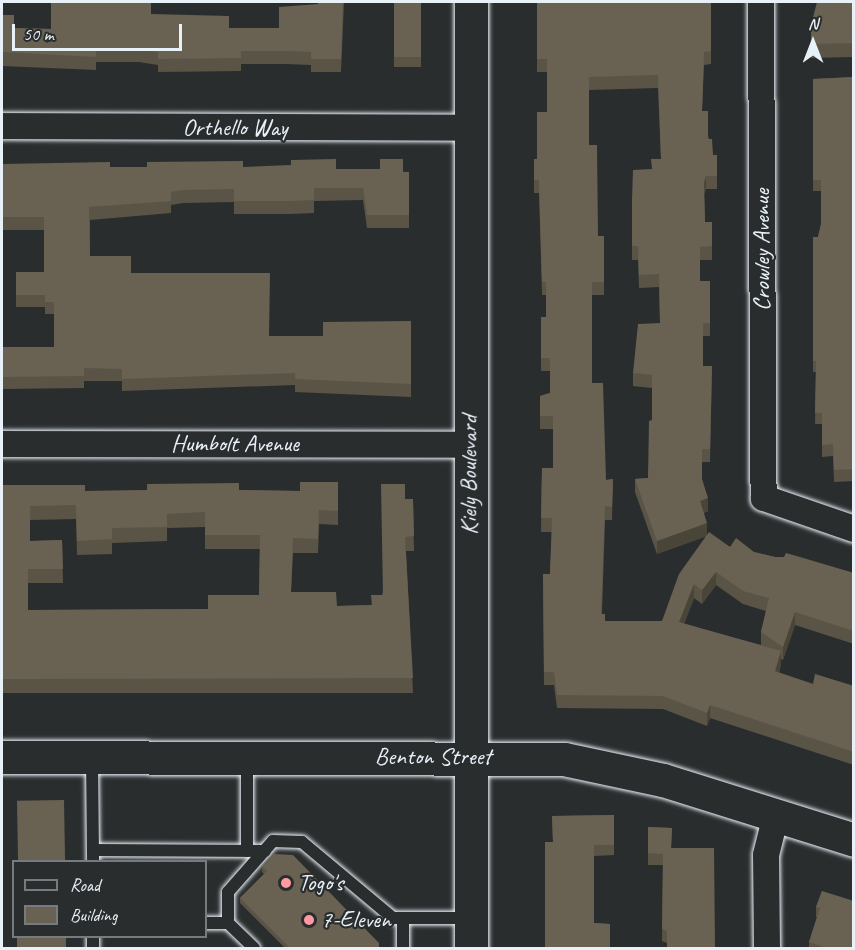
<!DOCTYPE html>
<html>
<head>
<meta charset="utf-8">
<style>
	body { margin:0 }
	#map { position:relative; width:855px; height:950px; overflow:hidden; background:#2a2d2e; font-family:Caveat,sans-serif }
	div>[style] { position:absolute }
	.roads { filter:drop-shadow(0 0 2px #e8f1f8) drop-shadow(0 0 2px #e8f1f8) }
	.service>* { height:12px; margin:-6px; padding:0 6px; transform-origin:6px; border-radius:6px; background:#2a2d2e }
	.minor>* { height:26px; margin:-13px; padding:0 13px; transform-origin:13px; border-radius:13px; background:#2a2d2e }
	.secondary>* { height:33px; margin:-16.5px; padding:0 16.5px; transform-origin:16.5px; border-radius:16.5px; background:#2a2d2e }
	.wall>* { inset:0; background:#5a5447; transform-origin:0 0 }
	.shaded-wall>* { inset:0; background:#4a4539 }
	.building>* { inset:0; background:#696252; transform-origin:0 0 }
	.dots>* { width:16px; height:16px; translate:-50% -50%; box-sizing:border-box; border:3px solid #2a2d2e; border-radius:50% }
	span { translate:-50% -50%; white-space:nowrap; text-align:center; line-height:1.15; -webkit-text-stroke:4.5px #2a2d2e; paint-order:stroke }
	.street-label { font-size:24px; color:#e8f1f8 }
	.poi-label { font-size:24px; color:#e8f1f8 }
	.left { translate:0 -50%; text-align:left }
	.frame { position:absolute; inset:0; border:3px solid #e8f1f8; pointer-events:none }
	.legend { position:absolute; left:12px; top:860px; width:195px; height:78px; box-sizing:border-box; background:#2a2d2e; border:2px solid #767b7f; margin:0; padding:8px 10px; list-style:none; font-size:18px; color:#e8f1f8 }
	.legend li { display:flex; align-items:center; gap:12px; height:30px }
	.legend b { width:30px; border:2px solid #767b7f }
	.north { position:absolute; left:783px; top:12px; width:60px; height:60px; -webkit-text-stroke:4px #2a2d2e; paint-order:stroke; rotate:0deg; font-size:16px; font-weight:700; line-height:24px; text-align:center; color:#e8f1f8 }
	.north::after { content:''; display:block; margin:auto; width:21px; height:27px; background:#e8f1f8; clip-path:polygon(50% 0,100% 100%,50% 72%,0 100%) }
	.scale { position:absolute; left:12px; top:24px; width:170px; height:27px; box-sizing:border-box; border:3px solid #e8f1f8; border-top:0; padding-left:8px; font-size:18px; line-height:21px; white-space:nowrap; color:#e8f1f8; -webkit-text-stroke:4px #2a2d2e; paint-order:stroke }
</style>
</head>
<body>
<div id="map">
	<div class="roads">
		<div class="service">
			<i style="left:92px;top:758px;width:104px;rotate:89.4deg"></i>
			<i style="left:247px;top:759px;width:92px;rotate:90deg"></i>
			<i style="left:93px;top:850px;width:172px;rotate:0.3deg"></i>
			<i style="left:206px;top:923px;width:22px"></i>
			<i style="left:93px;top:936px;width:12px;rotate:90deg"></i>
			<i style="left:254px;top:948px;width:36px;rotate:-136deg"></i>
			<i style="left:228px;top:923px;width:31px;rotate:-90deg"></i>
			<i style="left:228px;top:892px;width:68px;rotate:-48.6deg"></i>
			<i style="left:273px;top:841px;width:29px;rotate:2deg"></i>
			<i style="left:302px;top:842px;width:119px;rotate:39.9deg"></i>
			<i style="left:393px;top:918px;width:76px"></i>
			<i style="left:403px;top:948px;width:30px;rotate:-90deg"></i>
		</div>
		<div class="minor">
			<i style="left:761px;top:2px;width:496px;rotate:89.7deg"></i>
			<i style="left:764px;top:498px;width:95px;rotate:19deg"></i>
			<i style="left:2px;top:126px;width:467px;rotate:0.2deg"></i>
			<i style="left:2px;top:444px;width:467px;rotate:0.1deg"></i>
			<i style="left:767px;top:948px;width:93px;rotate:-90.6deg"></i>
			<i style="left:766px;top:855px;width:41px;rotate:-76deg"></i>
		</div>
		<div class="secondary">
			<i style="left:2px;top:757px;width:562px;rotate:0.2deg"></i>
			<i style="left:564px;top:759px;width:101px;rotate:12deg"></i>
			<i style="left:663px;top:780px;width:200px;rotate:17.4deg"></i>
			<i style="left:471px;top:948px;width:946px;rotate:-90deg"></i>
		</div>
	</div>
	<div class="wall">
		<i style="clip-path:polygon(344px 2px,341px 72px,311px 72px,311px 65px,287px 64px,241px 64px,241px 71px,158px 72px,158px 65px,139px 62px,96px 62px,96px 70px,2px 66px,2px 15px,14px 28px,51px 29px,151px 14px,229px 28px,279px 28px)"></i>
		<i style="left:394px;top:2px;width:27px;height:65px"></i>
		<i style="clip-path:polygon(evenodd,537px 2px,711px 2px,711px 64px,704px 65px,702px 111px,713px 155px,717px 155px,717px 189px,706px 189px,704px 195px,705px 222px,712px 222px,712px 260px,700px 260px,700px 281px,710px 281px,710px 336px,703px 336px,703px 366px,712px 366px,710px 462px,702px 462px,702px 479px,708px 511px,704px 513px,707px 535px,730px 547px,754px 552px,775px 557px,854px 573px,854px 644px,795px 625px,783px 660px,781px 659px,781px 664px,779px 673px,813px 684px,854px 686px,854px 765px,710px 718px,707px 726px,663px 709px,557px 708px,554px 685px,544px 685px,543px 574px,550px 574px,552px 532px,541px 532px,542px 468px,553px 468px,553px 429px,540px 429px,540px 396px,550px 393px,550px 371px,541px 371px,541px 317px,546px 317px,546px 295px,542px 295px,539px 193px,534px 193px,534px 159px,537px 159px,547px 112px,547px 72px,537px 72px,537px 2px,658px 88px,661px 159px,652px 169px,632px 199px,632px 260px,638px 260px,639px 288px,659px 287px,660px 323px,633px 373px,633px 386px,652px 388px,652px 420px,648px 478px,635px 479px,635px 492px,657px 554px,707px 536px,662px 621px,605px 621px,602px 614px,605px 520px,612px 520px,613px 479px,606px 480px,592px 383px,592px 295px,604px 295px,604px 236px,598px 236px,589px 145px,589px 90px,658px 88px,537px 2px,716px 585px,743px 604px,766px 611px,761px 632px,761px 645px,684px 624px,694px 598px,702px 604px,716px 585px)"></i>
		<i style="clip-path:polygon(854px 2px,854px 57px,811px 58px,811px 25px)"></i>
		<i style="clip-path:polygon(854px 77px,854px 481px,834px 482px,833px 456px,822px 457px,822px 424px,815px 424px,816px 372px,813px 372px,813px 237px,818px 237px,821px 224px,821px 191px,813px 191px,813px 79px)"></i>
		<i style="clip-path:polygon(2px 164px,110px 167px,243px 167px,409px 172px,409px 228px,367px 228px,363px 200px,314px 201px,314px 213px,290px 214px,234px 214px,234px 202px,183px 203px,171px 205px,171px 213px,90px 220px,90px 256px,131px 273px,269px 336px,323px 336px,411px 321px,411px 397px,295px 392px,295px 385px,122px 391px,122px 381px,84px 381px,84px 388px,2px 389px,2px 347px,54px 347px,54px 314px,45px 314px,45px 307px,16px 307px,16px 272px,44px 272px,44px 230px,2px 230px)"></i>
		<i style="clip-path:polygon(evenodd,338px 482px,338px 525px,319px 524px,318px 553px,293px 553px,291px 592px,337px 606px,371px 605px,382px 595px,405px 499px,413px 499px,414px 551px,406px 551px,413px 693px,2px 693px,2px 485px,85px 491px,239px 490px,300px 491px,338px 482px,76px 519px,77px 555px,112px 554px,112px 543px,167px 541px,167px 528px,205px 527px,205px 549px,260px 549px,259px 595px,208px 609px,28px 610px,28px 583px,63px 583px,62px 540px,30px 541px,30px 520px,76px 519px)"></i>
		<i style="clip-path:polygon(614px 815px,614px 855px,594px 856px,594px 923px,610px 924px,610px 948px,545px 948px,545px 842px,553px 842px,552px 816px)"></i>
		<i style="clip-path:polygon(648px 827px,672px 828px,667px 943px,662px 941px,663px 865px,648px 865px)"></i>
		<i style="clip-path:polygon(262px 867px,379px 948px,285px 948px,240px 903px,240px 898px,264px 874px,262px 872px)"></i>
		<i style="clip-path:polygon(822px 891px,854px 948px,809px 948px,809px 942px,817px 917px,816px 917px,816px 907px)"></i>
	</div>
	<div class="shaded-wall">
		<i style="clip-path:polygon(706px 176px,706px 189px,704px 195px,704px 182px)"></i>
		<i style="clip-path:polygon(708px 498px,708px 511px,700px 514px,700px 501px)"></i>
		<i style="clip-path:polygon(707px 523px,707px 536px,657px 554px,657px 541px)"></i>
		<i style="clip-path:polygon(716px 572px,716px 585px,702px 604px,702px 590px)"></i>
		<i style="clip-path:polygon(694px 584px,694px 598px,679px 635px,679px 622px)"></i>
		<i style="clip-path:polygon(795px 612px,795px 625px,783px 660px,783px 647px)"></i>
		<i style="clip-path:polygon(781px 651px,781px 664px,775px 685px,775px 671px)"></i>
		<i style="clip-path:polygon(710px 705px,710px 718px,707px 726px,707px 713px)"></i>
	</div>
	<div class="building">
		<i style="clip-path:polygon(125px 2px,151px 2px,151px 14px,229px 16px,229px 28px,279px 28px,279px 7px,318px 4px,318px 2px,343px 2px,341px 59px,311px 59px,311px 52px,287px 51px,241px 51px,241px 58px,158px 59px,158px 52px,139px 49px,96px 49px,96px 57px,2px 52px,2px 15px,14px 15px,14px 28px,51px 29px,51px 3px,125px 3px)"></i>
		<i style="left:394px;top:2px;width:27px;height:55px"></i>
		<i style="clip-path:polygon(537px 2px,711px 2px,711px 51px,704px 52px,702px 111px,708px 111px,708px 139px,712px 139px,713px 155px,717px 155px,717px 176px,706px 176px,704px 182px,705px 222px,712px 222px,712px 246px,700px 247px,700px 281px,710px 281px,710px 323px,703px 323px,703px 366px,712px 366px,710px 449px,702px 449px,702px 479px,708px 498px,700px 501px,707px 523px,657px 541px,635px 479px,648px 478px,649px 421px,652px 420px,652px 375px,633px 373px,638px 324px,660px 323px,659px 274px,639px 275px,638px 246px,632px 246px,632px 199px,633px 170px,652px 169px,651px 159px,661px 159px,658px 75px,589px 77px,589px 145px,597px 145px,598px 236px,604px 236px,604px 282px,592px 282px,592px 383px,603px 383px,606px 480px,613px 479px,612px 507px,605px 506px,601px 614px,605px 614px,605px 621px,662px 621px,679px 574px,709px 532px,730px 547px,736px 538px,754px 552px,775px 557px,784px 557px,786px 553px,854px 573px,854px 631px,795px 612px,783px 647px,761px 632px,769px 598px,743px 591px,716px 572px,702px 590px,694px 584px,679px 622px,781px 651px,775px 671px,813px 684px,815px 674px,854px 686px,854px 752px,710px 705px,707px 713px,663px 696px,557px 695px,554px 672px,544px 672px,543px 574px,550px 574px,552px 518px,541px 518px,542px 468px,553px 468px,553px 416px,540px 416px,540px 396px,550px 393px,550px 358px,541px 358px,541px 317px,546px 317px,546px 282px,542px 282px,539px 180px,534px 180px,534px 159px,537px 159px,537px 112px,547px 112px,547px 59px,537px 59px)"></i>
		<i style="clip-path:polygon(817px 2px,854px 2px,854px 43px,811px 44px,811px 25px)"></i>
		<i style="clip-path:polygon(854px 77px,854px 469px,834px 470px,833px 444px,822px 445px,822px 413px,815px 413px,816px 361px,813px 361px,813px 237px,818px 237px,821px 224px,821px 180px,813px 180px,813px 79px)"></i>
		<i style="clip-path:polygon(336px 159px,336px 169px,380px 169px,380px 159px,403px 159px,403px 172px,409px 172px,409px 215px,367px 215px,363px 188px,314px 188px,314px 200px,290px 201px,234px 201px,234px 189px,183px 190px,171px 192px,171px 201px,89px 207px,90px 256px,131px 256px,131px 273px,270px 273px,269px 336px,323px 336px,323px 322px,411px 321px,411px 384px,295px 379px,295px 373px,122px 379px,122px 369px,84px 368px,84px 376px,2px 377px,2px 347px,54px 347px,54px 302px,45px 302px,45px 295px,16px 295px,16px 272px,44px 272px,44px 217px,2px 217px,2px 164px,110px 162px,110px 167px,147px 167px,147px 162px,243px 161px,243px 167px,291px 165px,291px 160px)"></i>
		<i style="clip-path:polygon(evenodd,300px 482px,338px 482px,338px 511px,319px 510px,318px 539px,293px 538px,291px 592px,336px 592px,337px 606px,372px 605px,371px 595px,383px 595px,381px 484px,405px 484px,405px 499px,413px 499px,414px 536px,405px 537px,413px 678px,2px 679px,2px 485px,85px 485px,85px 491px,147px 490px,147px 484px,239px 483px,239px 490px,300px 491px,300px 482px,76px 505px,77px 541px,112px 539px,112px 528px,167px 527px,167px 514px,205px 512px,205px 535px,260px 535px,259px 595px,208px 595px,208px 609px,28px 610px,28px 569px,63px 569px,62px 540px,30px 541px,30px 506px,76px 505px)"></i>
		<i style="left:64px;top:800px;width:61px;height:47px;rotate:89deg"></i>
		<i style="clip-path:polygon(614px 815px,614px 845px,594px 845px,594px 923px,610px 924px,610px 948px,545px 948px,545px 842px,553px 842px,552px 816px)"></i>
		<i style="clip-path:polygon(648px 827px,672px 828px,671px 848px,714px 848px,715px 948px,667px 948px,667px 931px,662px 929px,663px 854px,648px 853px)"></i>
		<i style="clip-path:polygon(274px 854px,293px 855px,379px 943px,379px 948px,290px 948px,240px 898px,267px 871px,262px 867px)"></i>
		<i style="clip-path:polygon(822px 891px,854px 901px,852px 905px,854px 905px,854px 948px,827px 948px,809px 942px,820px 908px,816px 907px)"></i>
		<i style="left:17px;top:936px;width:49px;height:12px"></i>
	</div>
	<div class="dots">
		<i style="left:286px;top:883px;background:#ff9aa2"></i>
		<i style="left:309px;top:920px;background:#ff9aa2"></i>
	</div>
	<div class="street-label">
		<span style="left:235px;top:128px">Orthello Way</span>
		<span style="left:762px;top:250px;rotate:-90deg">Crowley Avenue</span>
		<span style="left:235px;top:444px">Humbolt Avenue</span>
		<span style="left:469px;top:475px;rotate:-90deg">Kiely Boulevard</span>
		<span style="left:433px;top:757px">Benton Street</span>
	</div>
	<div class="poi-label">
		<span class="left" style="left:298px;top:883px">Togo's</span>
		<span class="left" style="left:321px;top:920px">7-Eleven</span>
	</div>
	<div class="frame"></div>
	<ul class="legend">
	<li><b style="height:8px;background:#2a2d2e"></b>Road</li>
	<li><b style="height:16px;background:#696252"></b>Building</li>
	</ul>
	<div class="north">N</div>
	<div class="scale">50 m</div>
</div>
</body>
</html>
